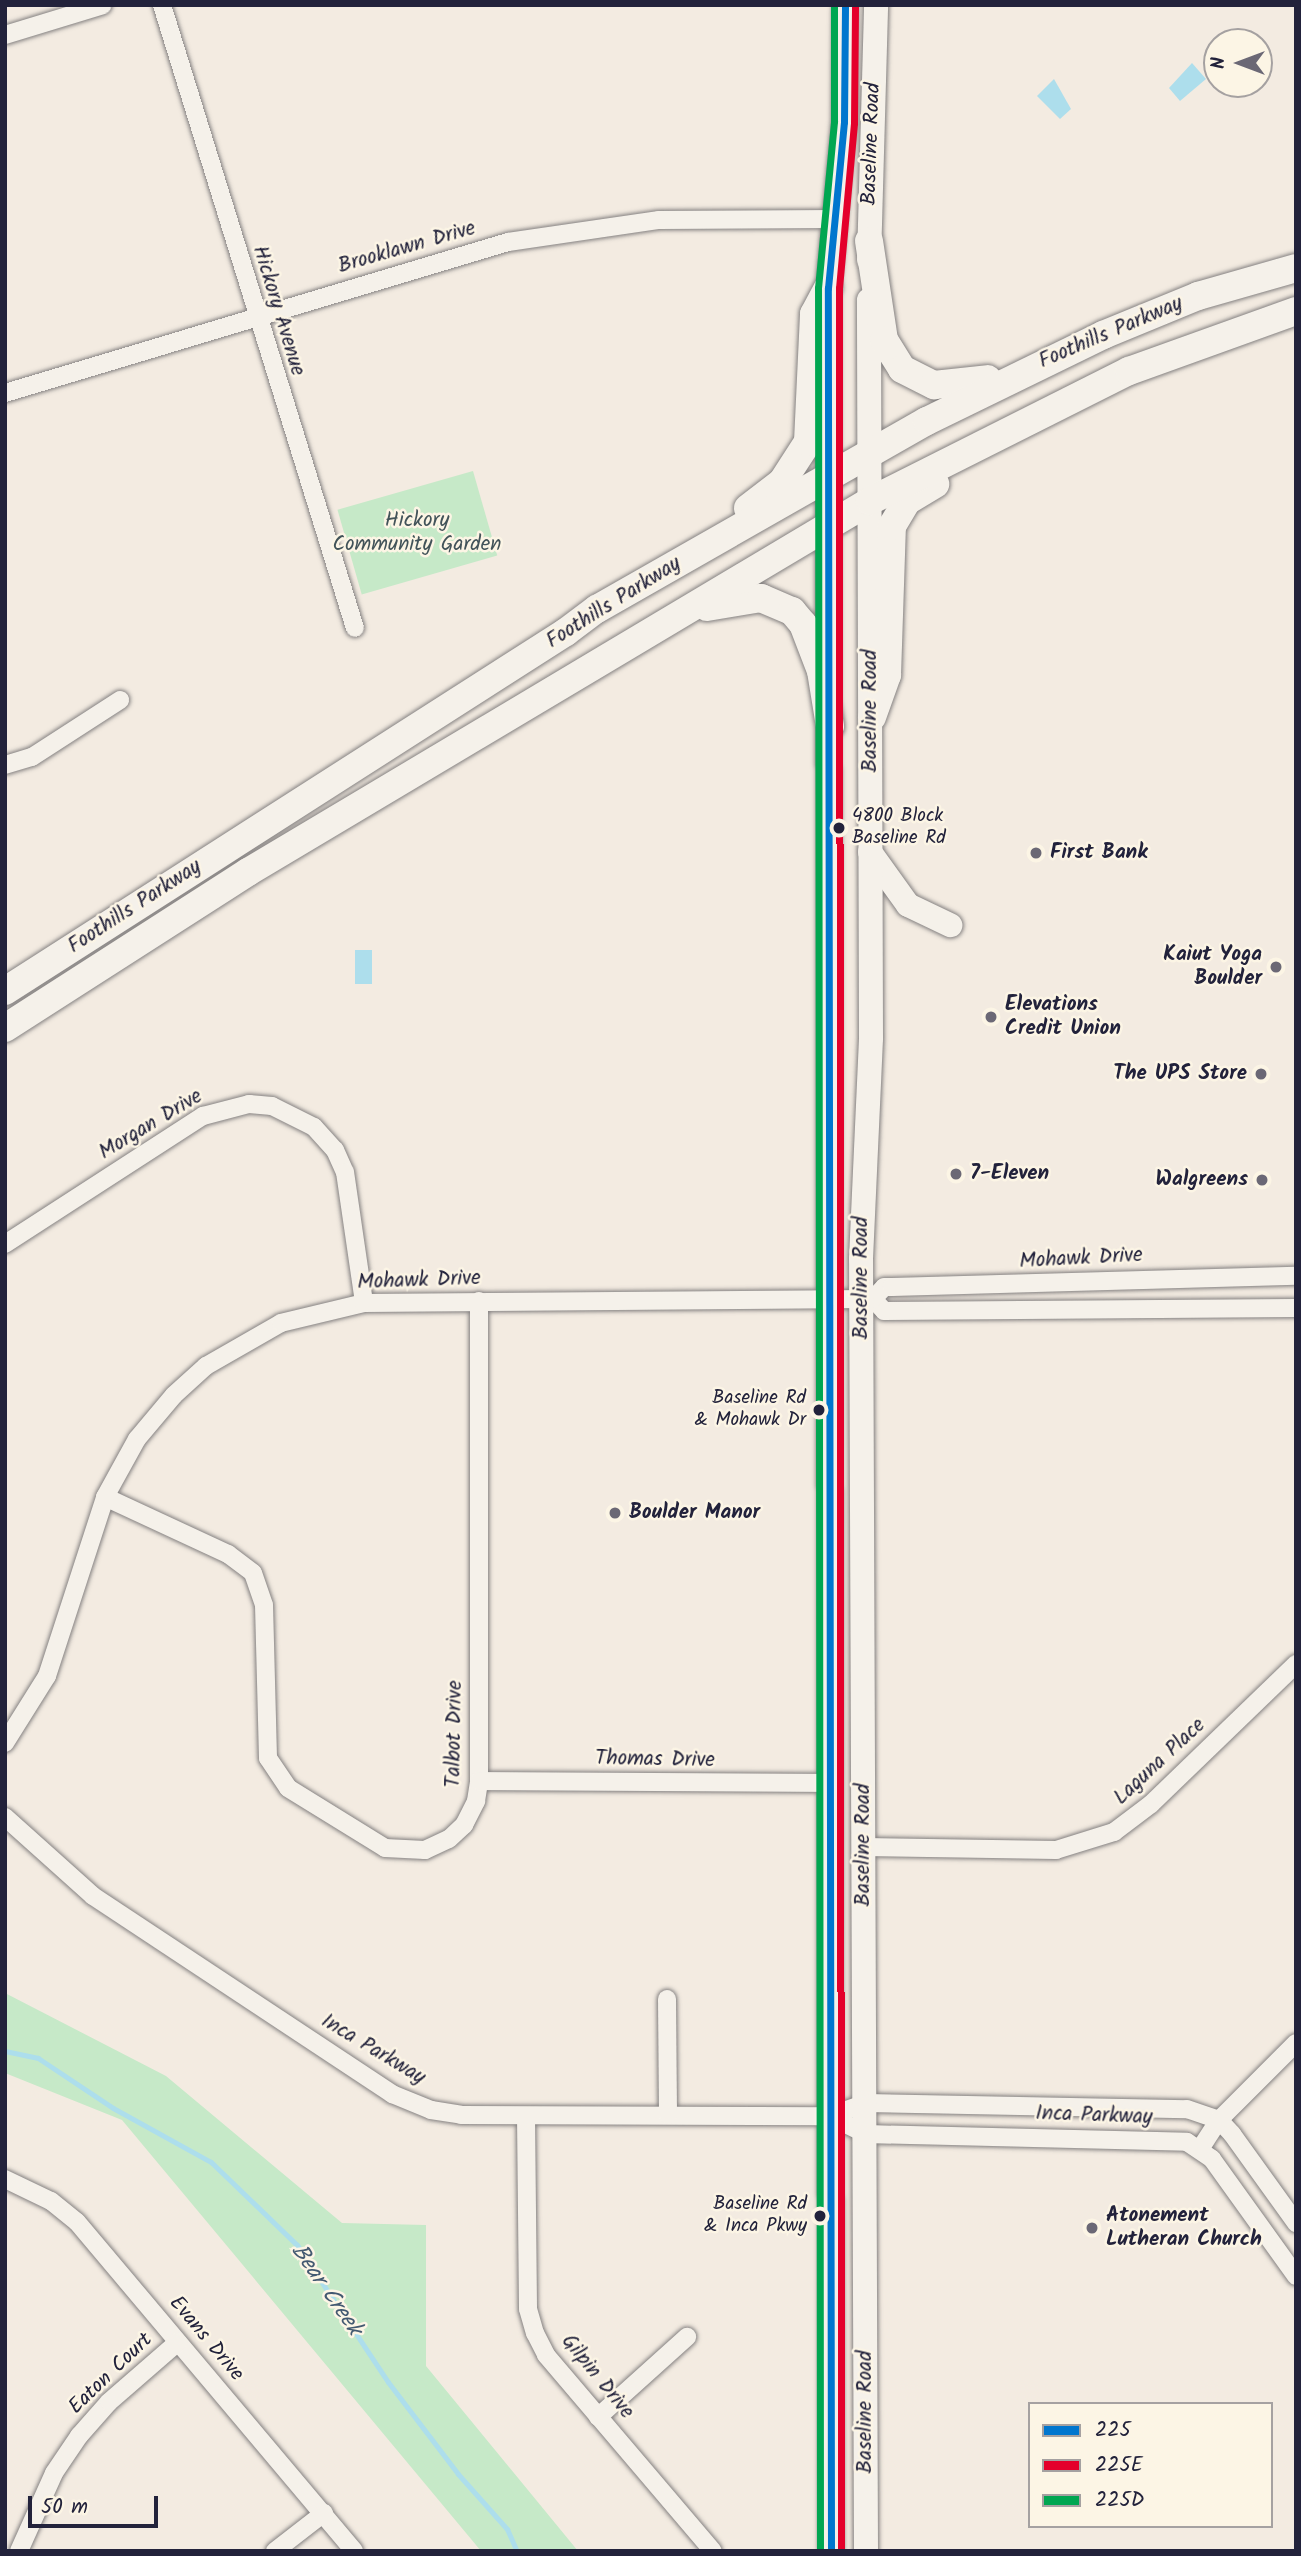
<!DOCTYPE html>
<html>
<head>
<meta charset="utf-8">
<style>
	body { margin:0 }
	#map { position:relative; width:1301px; height:2556px; overflow:hidden; background:#f3ebe1; font-family:Kalam,sans-serif }
	div>[style] { position:absolute }
	.green>* { inset:0; background:#c6e9c8; transform-origin:0 0 }
	.water>* { inset:0; background:#addeec; transform-origin:0 0 }
	.stream>* { height:5px; margin:-2.5px; padding:0 2.5px; transform-origin:2.5px; border-radius:2.5px; background:#addeec }
	.roads { filter:drop-shadow(0 0 2px #848181) drop-shadow(0 0 2px #848181) }
	.minor>* { height:18px; margin:-9px; padding:0 9px; transform-origin:9px; border-radius:9px; background:#f5f1ea }
	.secondary>* { height:24px; margin:-12px; padding:0 12px; transform-origin:12px; border-radius:12px; background:#f5f1ea }
	.trunk>* { height:28px; margin:-14px; padding:0 14px; transform-origin:14px; border-radius:14px; background:#f5f1ea }
	.bus-1>* { height:7px; margin:-3.5px; padding:0 3.5px; transform-origin:3.5px; border-radius:3.5px; background:#0076ce }
	.bus-2>* { height:7px; margin:-3.5px; padding:0 3.5px; transform-origin:3.5px; border-radius:3.5px; background:#e4002b }
	.bus-3>* { height:7px; margin:-3.5px; padding:0 3.5px; transform-origin:3.5px; border-radius:3.5px; background:#00a651 }
	.dots>* { width:19px; height:19px; translate:-50% -50%; box-sizing:border-box; border:4px solid #fcf5e5; border-radius:50% }
	span { translate:-50% -50%; white-space:nowrap; text-align:center; line-height:1.15; -webkit-text-stroke:5px #fcf5e5; paint-order:stroke }
	.bus-label { font-size:19px; color:#22223b }
	.left { translate:0 -50%; text-align:left }
	.right { translate:-100% -50%; text-align:right }
	.street-label { font-size:21px; color:#22223b }
	.park-label { font-size:21px; color:#425359 }
	.poi-label { font-size:21px; color:#22223b; font-weight:700 }
	.water-label { font-size:23px; color:#435971; font-style:italic }
	.frame { position:absolute; inset:0; border:7px solid #22223b; pointer-events:none }
	.legend { position:absolute; left:1028px; top:2402px; width:245px; height:126px; box-sizing:border-box; background:#fcf5e5; border:2px solid #a5a1a1; margin:0; padding:9px 12px; list-style:none; font-size:21px; color:#22223b }
	.legend li { display:flex; align-items:center; gap:14px; height:35px }
	.legend b { width:35px; border:2px solid #a5a1a1 }
	.north { position:absolute; left:1203px; top:28px; width:70px; height:70px; box-sizing:border-box; background:#fcf5e5; border:2px solid #a5a1a1; border-radius:50%; rotate:270deg; font-size:19px; font-weight:700; line-height:28px; text-align:center; color:#22223b }
	.north::after { content:''; display:block; margin:auto; width:24px; height:32px; background:#6b6875; clip-path:polygon(50% 0,100% 100%,50% 72%,0 100%) }
	.scale { position:absolute; left:28px; top:2496px; width:130px; height:32px; box-sizing:border-box; border:4px solid #22223b; border-top:0; padding-left:9px; font-size:21px; line-height:24px; white-space:nowrap; color:#22223b; -webkit-text-stroke:5px #fcf5e5; paint-order:stroke }
</style>
</head>
<body>
<div id="map">
	<div class="green">
		<i style="left:473px;top:471px;width:88px;height:141px;rotate:74deg"></i>
		<i style="clip-path:polygon(5px 1993px,166px 2076px,342px 2223px,426px 2225px,426px 2366px,578px 2551px,481px 2551px,122px 2120px,5px 2073px)"></i>
	</div>
	<div class="water">
		<i style="clip-path:polygon(1192px 63px,1206px 79px,1180px 101px,1169px 88px)"></i>
		<i style="clip-path:polygon(1054px 79px,1071px 109px,1060px 119px,1037px 96px)"></i>
		<i style="left:355px;top:950px;width:17px;height:34px"></i>
	</div>
	<div class="stream">
		<i style="left:5px;top:2051px;width:34px;rotate:12deg"></i>
		<i style="left:38px;top:2058px;width:90px;rotate:33.7deg"></i>
		<i style="left:113px;top:2108px;width:112px;rotate:28.9deg"></i>
		<i style="left:211px;top:2162px;width:120px;rotate:44deg"></i>
		<i style="left:297px;top:2245px;width:164px;rotate:56.4deg"></i>
		<i style="left:388px;top:2382px;width:116px;rotate:52.7deg"></i>
		<i style="left:458px;top:2474px;width:74px;rotate:48.3deg"></i>
		<i style="left:507px;top:2529px;width:24px;rotate:66deg"></i>
	</div>
	<div class="roads">
		<div class="minor">
			<i style="left:162px;top:5px;width:652px;rotate:72.79deg"></i>
			<i style="left:5px;top:35px;width:102px;rotate:-17deg"></i>
			<i style="left:5px;top:393px;width:525px;rotate:-16.71deg"></i>
			<i style="left:508px;top:242px;width:153px;rotate:-8.3deg"></i>
			<i style="left:659px;top:220px;width:176px;rotate:-0.3deg"></i>
			<i style="left:5px;top:765px;width:28px;rotate:-17deg"></i>
			<i style="left:32px;top:757px;width:105px;rotate:-32.9deg"></i>
			<i style="left:5px;top:1244px;width:236px;rotate:-32.9deg"></i>
			<i style="left:203px;top:1116px;width:48px;rotate:-14.6deg"></i>
			<i style="left:249px;top:1104px;width:23px;rotate:5deg"></i>
			<i style="left:272px;top:1106px;width:47px;rotate:26.6deg"></i>
			<i style="left:314px;top:1127px;width:31px;rotate:48deg"></i>
			<i style="left:335px;top:1150px;width:24px;rotate:66deg"></i>
			<i style="left:345px;top:1172px;width:132px;rotate:81.7deg"></i>
			<i style="left:873px;top:1299px;width:16px;rotate:47deg"></i>
			<i style="left:884px;top:1311px;width:412px;rotate:-0.4deg"></i>
			<i style="left:105px;top:1497px;width:136px;rotate:24.9deg"></i>
			<i style="left:228px;top:1554px;width:31px;rotate:37deg"></i>
			<i style="left:253px;top:1573px;width:34px;rotate:71deg"></i>
			<i style="left:264px;top:1605px;width:153px;rotate:88.5deg"></i>
			<i style="left:268px;top:1758px;width:36px;rotate:56deg"></i>
			<i style="left:288px;top:1788px;width:114px;rotate:31.7deg"></i>
			<i style="left:385px;top:1848px;width:40px;rotate:2.9deg"></i>
			<i style="left:425px;top:1850px;width:26px;rotate:-25deg"></i>
			<i style="left:449px;top:1839px;width:21px;rotate:-43deg"></i>
			<i style="left:464px;top:1825px;width:27px;rotate:-63deg"></i>
			<i style="left:476px;top:1801px;width:20px;rotate:-81deg"></i>
			<i style="left:479px;top:1781px;width:480px;rotate:-90deg"></i>
			<i style="left:5px;top:1743px;width:79px;rotate:-57.9deg"></i>
			<i style="left:47px;top:1676px;width:188px;rotate:-72deg"></i>
			<i style="left:105px;top:1497px;width:66px;rotate:-61.1deg"></i>
			<i style="left:137px;top:1439px;width:57px;rotate:-49.9deg"></i>
			<i style="left:174px;top:1395px;width:43px;rotate:-42.2deg"></i>
			<i style="left:206px;top:1366px;width:86px;rotate:-29.8deg"></i>
			<i style="left:281px;top:1323px;width:85px;rotate:-13.5deg"></i>
			<i style="left:364px;top:1303px;width:509px;rotate:-0.45deg"></i>
			<i style="left:873px;top:1299px;width:16px;rotate:-47deg"></i>
			<i style="left:884px;top:1287px;width:8px"></i>
			<i style="left:892px;top:1287px;width:404px;rotate:-1.6deg"></i>
			<i style="left:479px;top:1781px;width:351px;rotate:0.3deg"></i>
			<i style="left:5px;top:1817px;width:118px;rotate:41.9deg"></i>
			<i style="left:93px;top:1896px;width:359px;rotate:33.5deg"></i>
			<i style="left:392px;top:2094px;width:42px;rotate:22.3deg"></i>
			<i style="left:431px;top:2110px;width:30px;rotate:9deg"></i>
			<i style="left:461px;top:2115px;width:368px;rotate:0.2deg"></i>
			<i style="left:829px;top:2116px;width:39px;rotate:-19deg"></i>
			<i style="left:866px;top:2103px;width:321px;rotate:1.1deg"></i>
			<i style="left:1187px;top:2109px;width:34px;rotate:19deg"></i>
			<i style="left:1219px;top:2120px;width:19px;rotate:47deg"></i>
			<i style="left:1232px;top:2134px;width:110px;rotate:54.3deg"></i>
			<i style="left:864px;top:1847px;width:192px;rotate:0.9deg"></i>
			<i style="left:1056px;top:1850px;width:61px;rotate:-17.2deg"></i>
			<i style="left:1114px;top:1832px;width:46px;rotate:-37.1deg"></i>
			<i style="left:1151px;top:1804px;width:202px;rotate:-44deg"></i>
			<i style="left:667px;top:1999px;width:116px;rotate:89.5deg"></i>
			<i style="left:526px;top:2116px;width:193px;rotate:89.4deg"></i>
			<i style="left:528px;top:2309px;width:25px;rotate:74deg"></i>
			<i style="left:535px;top:2333px;width:25px;rotate:63deg"></i>
			<i style="left:546px;top:2355px;width:257px;rotate:49.6deg"></i>
			<i style="left:829px;top:2116px;width:41px;rotate:25.9deg"></i>
			<i style="left:866px;top:2134px;width:321px;rotate:1.4deg"></i>
			<i style="left:1187px;top:2142px;width:30px;rotate:34deg"></i>
			<i style="left:1212px;top:2159px;width:144px;rotate:54.3deg"></i>
			<i style="left:1200px;top:2149px;width:35px;rotate:-57deg"></i>
			<i style="left:1219px;top:2120px;width:109px;rotate:-45deg"></i>
			<i style="left:5px;top:2179px;width:51px;rotate:25.6deg"></i>
			<i style="left:51px;top:2201px;width:33px;rotate:39deg"></i>
			<i style="left:77px;top:2222px;width:430px;rotate:49.9deg"></i>
			<i style="left:598px;top:2417px;width:120px;rotate:-42deg"></i>
			<i style="left:19px;top:2551px;width:85px;rotate:-65.8deg"></i>
			<i style="left:54px;top:2473px;width:45px;rotate:-56deg"></i>
			<i style="left:79px;top:2436px;width:45px;rotate:-48.6deg"></i>
			<i style="left:109px;top:2402px;width:91px;rotate:-41deg"></i>
			<i style="left:275px;top:2551px;width:62px;rotate:-37.8deg"></i>
		</div>
		<div class="secondary">
			<i style="left:869px;top:260px;width:255px;rotate:-88.4deg"></i>
			<i style="left:870px;top:852px;width:65px;rotate:54.4deg"></i>
			<i style="left:908px;top:905px;width:47px;rotate:25.5deg"></i>
			<i style="left:831px;top:2551px;width:2263px;rotate:-90.08deg"></i>
			<i style="left:828px;top:288px;width:167px;rotate:-84.5deg"></i>
			<i style="left:844px;top:122px;width:117px;rotate:-89.5deg"></i>
			<i style="left:866px;top:2551px;width:1292px;rotate:-90.22deg"></i>
			<i style="left:861px;top:1259px;width:221px;rotate:-87.4deg"></i>
			<i style="left:871px;top:1038px;width:738px;rotate:-90.16deg"></i>
		</div>
		<div class="trunk">
			<i style="left:869px;top:241px;width:100px;rotate:81.4deg"></i>
			<i style="left:884px;top:340px;width:34px;rotate:58deg"></i>
			<i style="left:902px;top:369px;width:36px;rotate:27deg"></i>
			<i style="left:934px;top:385px;width:54px;rotate:-6.3deg"></i>
			<i style="left:748px;top:508px;width:43px;rotate:-37.4deg"></i>
			<i style="left:782px;top:482px;width:48px;rotate:-57deg"></i>
			<i style="left:808px;top:442px;width:128px;rotate:-87.3deg"></i>
			<i style="left:814px;top:314px;width:30px;rotate:-62deg"></i>
			<i style="left:707px;top:607px;width:55px;rotate:-9.5deg"></i>
			<i style="left:761px;top:598px;width:34px;rotate:23deg"></i>
			<i style="left:792px;top:611px;width:17px;rotate:50deg"></i>
			<i style="left:803px;top:624px;width:50px;rotate:69deg"></i>
			<i style="left:821px;top:671px;width:56px;rotate:80.7deg"></i>
			<i style="left:872px;top:717px;width:45px;rotate:-70.3deg"></i>
			<i style="left:887px;top:675px;width:149px;rotate:-88.1deg"></i>
			<i style="left:892px;top:526px;width:29px;rotate:-59deg"></i>
			<i style="left:907px;top:501px;width:33px;rotate:-31deg"></i>
			<i style="left:5px;top:991px;width:666px;rotate:-32.62deg"></i>
			<i style="left:566px;top:632px;width:39px;rotate:-37deg"></i>
			<i style="left:597px;top:609px;width:380px;rotate:-29.7deg"></i>
			<i style="left:927px;top:421px;width:196px;rotate:-26deg"></i>
			<i style="left:1103px;top:335px;width:103px;rotate:-22.3deg"></i>
			<i style="left:1198px;top:296px;width:102px;rotate:-15.9deg"></i>
			<i style="left:5px;top:1028px;width:289px;rotate:-32.7deg"></i>
			<i style="left:248px;top:872px;width:724px;rotate:-30.81deg"></i>
			<i style="left:870px;top:501px;width:290px;rotate:-26.7deg"></i>
			<i style="left:1129px;top:371px;width:177px;rotate:-19.8deg"></i>
		</div>
	</div>
	<div class="bus-1">
		<i style="left:831px;top:2551px;width:2263px;rotate:-90.08deg"></i>
		<i style="left:828px;top:288px;width:167px;rotate:-84.5deg"></i>
		<i style="left:844px;top:122px;width:117px;rotate:-89.5deg"></i>
	</div>
	<div class="bus-2">
		<i style="left:841px;top:2551px;width:2263px;rotate:-90.05deg"></i>
		<i style="left:839px;top:288px;width:166px;rotate:-84.8deg"></i>
		<i style="left:854px;top:123px;width:118px;rotate:-89.5deg"></i>
	</div>
	<div class="bus-3">
		<i style="left:820px;top:2551px;width:2263px;rotate:-90.05deg"></i>
		<i style="left:818px;top:288px;width:168px;rotate:-84.5deg"></i>
		<i style="left:834px;top:121px;width:116px;rotate:-90deg"></i>
	</div>
	<div class="dots">
		<i style="left:839px;top:828px;background:#22223b"></i>
		<i style="left:1036px;top:853px;background:#6b6875"></i>
		<i style="left:1276px;top:967px;background:#6b6875"></i>
		<i style="left:991px;top:1017px;background:#6b6875"></i>
		<i style="left:1261px;top:1074px;background:#6b6875"></i>
		<i style="left:956px;top:1174px;background:#6b6875"></i>
		<i style="left:1262px;top:1180px;background:#6b6875"></i>
		<i style="left:819px;top:1410px;background:#22223b"></i>
		<i style="left:615px;top:1513px;background:#6b6875"></i>
		<i style="left:820px;top:2216px;background:#22223b"></i>
		<i style="left:1092px;top:2228px;background:#6b6875"></i>
	</div>
	<div class="bus-label">
		<span class="left" style="left:852px;top:828px">4800 Block<br>Baseline Rd</span>
		<span class="right" style="left:806px;top:1410px">Baseline Rd<br>&amp; Mohawk Dr</span>
		<span class="right" style="left:807px;top:2216px">Baseline Rd<br>&amp; Inca Pkwy</span>
	</div>
	<div class="street-label">
		<span style="left:872px;top:144px;rotate:-88deg">Baseline Road</span>
		<span style="left:407px;top:248px;rotate:-16deg">Brooklawn Drive</span>
		<span style="left:278px;top:311px;rotate:73deg">Hickory Avenue</span>
		<span style="left:1111px;top:333px;rotate:-23deg">Foothills Parkway</span>
		<span style="left:614px;top:603px;rotate:-32deg">Foothills Parkway</span>
		<span style="left:871px;top:711px;rotate:-90deg">Baseline Road</span>
		<span style="left:135px;top:907px;rotate:-33deg">Foothills Parkway</span>
		<span style="left:151px;top:1125px;rotate:-31deg">Morgan Drive</span>
		<span style="left:1081px;top:1259px;rotate:-3deg">Mohawk Drive</span>
		<span style="left:862px;top:1278px;rotate:-90deg">Baseline Road</span>
		<span style="left:419px;top:1281px;rotate:-2deg">Mohawk Drive</span>
		<span style="left:455px;top:1734px;rotate:-89deg">Talbot Drive</span>
		<span style="left:655px;top:1760px;rotate:1deg">Thomas Drive</span>
		<span style="left:1160px;top:1762px;rotate:-43deg">Laguna Place</span>
		<span style="left:864px;top:1845px;rotate:-90deg">Baseline Road</span>
		<span style="left:373px;top:2050px;rotate:31deg">Inca Parkway</span>
		<span style="left:1094px;top:2116px;rotate:2deg">Inca Parkway</span>
		<span style="left:206px;top:2339px;rotate:50deg">Evans Drive</span>
		<span style="left:111px;top:2374px;rotate:-44deg">Eaton Court</span>
		<span style="left:597px;top:2377px;rotate:51deg">Gilpin Drive</span>
		<span style="left:866px;top:2412px;rotate:-90deg">Baseline Road</span>
	</div>
	<div class="park-label">
		<span style="left:417px;top:533px">Hickory<br>Community Garden</span>
	</div>
	<div class="poi-label">
		<span class="left" style="left:1050px;top:853px">First Bank</span>
		<span class="right" style="left:1262px;top:967px">Kaiut Yoga<br>Boulder</span>
		<span class="left" style="left:1005px;top:1017px">Elevations<br>Credit Union</span>
		<span class="right" style="left:1247px;top:1074px">The UPS Store</span>
		<span class="left" style="left:970px;top:1174px">7-Eleven</span>
		<span class="right" style="left:1248px;top:1180px">Walgreens</span>
		<span class="left" style="left:629px;top:1513px">Boulder Manor</span>
		<span class="left" style="left:1106px;top:2228px">Atonement<br>Lutheran Church</span>
	</div>
	<div class="water-label">
		<span style="left:326px;top:2290px;rotate:55deg">Bear Creek</span>
	</div>
	<div class="frame"></div>
	<ul class="legend">
	<li><b style="height:9px;background:#0076ce"></b>225</li>
	<li><b style="height:9px;background:#e4002b"></b>225E</li>
	<li><b style="height:9px;background:#00a651"></b>225D</li>
	</ul>
	<div class="north">N</div>
	<div class="scale">50 m</div>
</div>
</body>
</html>
